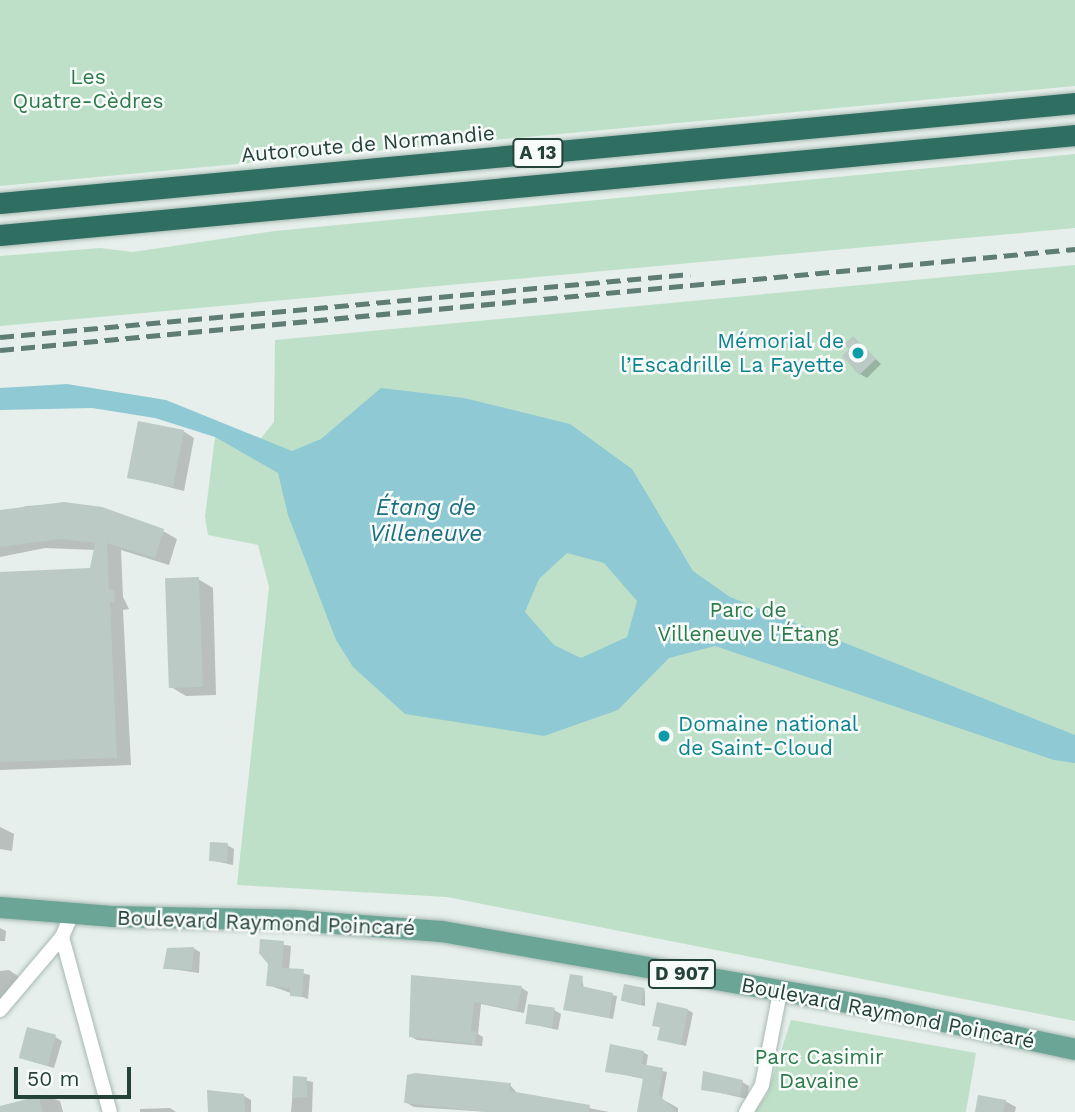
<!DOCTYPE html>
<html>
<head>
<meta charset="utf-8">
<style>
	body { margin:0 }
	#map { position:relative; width:1075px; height:1112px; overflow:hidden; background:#e6efeb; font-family:"Work Sans",sans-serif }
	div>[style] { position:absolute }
	.green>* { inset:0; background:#bfe0c8 }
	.water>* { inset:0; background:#8ec9d4 }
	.shadow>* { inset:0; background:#0003 }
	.building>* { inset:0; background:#bbcac4; transform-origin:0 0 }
	.roads { filter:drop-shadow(0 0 2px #a8b8b2) drop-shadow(0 0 2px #a8b8b2) }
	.street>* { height:14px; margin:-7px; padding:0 7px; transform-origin:7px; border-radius:7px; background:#fff }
	.primary>* { height:21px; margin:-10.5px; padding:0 10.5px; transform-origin:10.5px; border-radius:10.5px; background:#6aa596 }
	.highway>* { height:21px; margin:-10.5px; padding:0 10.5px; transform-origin:10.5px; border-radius:10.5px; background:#2f6f62 }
	.rail>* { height:4.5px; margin-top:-2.25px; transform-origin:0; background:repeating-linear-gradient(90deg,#5f7d75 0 14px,transparent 0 21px) }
	.dots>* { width:19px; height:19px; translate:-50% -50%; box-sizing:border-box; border:4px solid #f7fbf9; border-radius:50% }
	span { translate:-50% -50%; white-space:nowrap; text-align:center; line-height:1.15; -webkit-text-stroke:5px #f7fbf9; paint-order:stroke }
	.shield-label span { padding:2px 5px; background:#f7fbf9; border:2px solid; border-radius:5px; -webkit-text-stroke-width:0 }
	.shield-label { font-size:19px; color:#24423a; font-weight:700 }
	.park-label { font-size:21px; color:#2d7a4b }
	.street-label { font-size:21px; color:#24423a }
	.culture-label { font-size:21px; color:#0d838f }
	.right { translate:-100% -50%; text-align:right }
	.left { translate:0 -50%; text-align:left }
	.water-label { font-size:23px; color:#1c6f80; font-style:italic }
	.scale { position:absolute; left:14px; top:1067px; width:117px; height:32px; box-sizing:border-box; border:4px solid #24423a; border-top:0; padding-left:9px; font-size:21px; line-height:24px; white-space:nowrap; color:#24423a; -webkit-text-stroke:5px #f7fbf9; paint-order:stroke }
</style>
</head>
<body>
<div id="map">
	<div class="green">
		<i style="clip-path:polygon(0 0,1075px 0,1075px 86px,0 186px)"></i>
		<i style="clip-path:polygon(1075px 154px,1075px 228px,0 326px,0 256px,100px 248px,133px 252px,275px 231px)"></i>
		<i style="clip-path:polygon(1075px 265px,1075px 1021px,447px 897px,237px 885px,269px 587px,258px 545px,208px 535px,205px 517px,215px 437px,247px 455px,274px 422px,275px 340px)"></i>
		<i style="clip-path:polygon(791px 1020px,976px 1053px,966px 1112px,754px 1112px,767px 1095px)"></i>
	</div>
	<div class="water">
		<i style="clip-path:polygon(evenodd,67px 384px,166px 400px,292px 451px,321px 439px,381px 388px,464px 398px,570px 424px,632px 469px,693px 571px,730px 597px,1075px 735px,1075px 763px,1054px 760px,715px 646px,669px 658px,618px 710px,544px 736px,405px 714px,353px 667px,336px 640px,288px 515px,278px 473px,215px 437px,155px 418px,92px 408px,0 410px,0 388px,67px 384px,567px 553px,604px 563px,637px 601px,627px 637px,581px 658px,554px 645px,525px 612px,539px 579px,567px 553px)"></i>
	</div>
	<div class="shadow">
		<i style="clip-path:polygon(854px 338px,881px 364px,867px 378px,860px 374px,852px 349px)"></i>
		<i style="clip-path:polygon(183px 431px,194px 438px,184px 491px,129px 477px)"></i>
		<i style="clip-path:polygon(64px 504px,163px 531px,177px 539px,169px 565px,121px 550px,123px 597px,129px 609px,123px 610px,131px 765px,0 770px,0 573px,91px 569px,95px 550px,45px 548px,0 557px,0 514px,26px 506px)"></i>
		<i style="clip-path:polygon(198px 579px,213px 588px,216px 695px,186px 696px,171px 687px)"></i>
		<i style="clip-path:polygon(0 827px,14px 834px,12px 851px,0 849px)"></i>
		<i style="clip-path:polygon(227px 845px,234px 849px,233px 865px,210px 860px)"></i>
		<i style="clip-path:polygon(0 928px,6px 931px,5px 941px,0 941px)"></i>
		<i style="clip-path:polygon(261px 941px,291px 946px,289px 970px,310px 975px,308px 999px,268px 985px,270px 963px)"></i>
		<i style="clip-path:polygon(193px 948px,200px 952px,199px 973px,165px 968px)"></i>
		<i style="clip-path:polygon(9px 970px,22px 979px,0 1005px,0 971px)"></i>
		<i style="clip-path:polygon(412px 977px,522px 988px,528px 992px,524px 1013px,481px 1004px,478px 1034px,483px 1037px,482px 1046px,417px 1040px,410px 1036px)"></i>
		<i style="clip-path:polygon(582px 978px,584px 989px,617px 996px,613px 1019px,565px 1009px)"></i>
		<i style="clip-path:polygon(645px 990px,645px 1006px,626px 1002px)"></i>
		<i style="clip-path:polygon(554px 1010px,561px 1014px,558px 1030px,527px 1023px)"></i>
		<i style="clip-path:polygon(688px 1010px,693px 1013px,686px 1046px,659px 1039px,661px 1028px,654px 1025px)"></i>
		<i style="clip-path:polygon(55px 1037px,62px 1041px,54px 1068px,20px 1058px)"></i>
		<i style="clip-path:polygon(643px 1052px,648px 1055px,646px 1067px,667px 1072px,662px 1099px,678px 1108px,678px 1112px,638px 1112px,644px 1079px,607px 1071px)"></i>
		<i style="clip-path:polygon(294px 1078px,313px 1082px,312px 1112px,291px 1112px)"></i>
		<i style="clip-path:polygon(742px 1082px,749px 1086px,747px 1099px,703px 1089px)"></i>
		<i style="clip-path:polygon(510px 1085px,518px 1094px,609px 1112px,489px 1112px,414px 1107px,405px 1102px)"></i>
		<i style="clip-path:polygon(45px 1096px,60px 1101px,63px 1112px,6px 1112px,6px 1107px)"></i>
		<i style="clip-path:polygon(244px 1096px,251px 1100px,251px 1112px,209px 1112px)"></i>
		<i style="clip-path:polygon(1005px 1101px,1016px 1107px,1015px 1112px,977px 1112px)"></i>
		<i style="clip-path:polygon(170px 1108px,176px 1112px,140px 1112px,140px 1109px)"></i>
	</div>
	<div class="building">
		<i style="clip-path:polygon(853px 336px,876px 359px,859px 375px,842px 356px,849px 349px,844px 344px)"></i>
		<i style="left:138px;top:421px;width:47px;height:58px;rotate:11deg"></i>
		<i style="clip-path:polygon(64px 502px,102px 507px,164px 529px,155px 558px,107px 543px,109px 590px,114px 590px,115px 602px,110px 602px,117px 758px,0 762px,0 572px,90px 568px,95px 543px,62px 539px,0 547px,0 510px)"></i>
		<i style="left:199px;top:577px;width:110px;height:34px;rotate:88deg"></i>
		<i style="left:210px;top:842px;width:18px;height:19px;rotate:3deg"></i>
		<i style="clip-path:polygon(260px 939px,284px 941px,282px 968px,304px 969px,302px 997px,290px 996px,290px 988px,266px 986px,268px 964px,259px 953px)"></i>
		<i style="clip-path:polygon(194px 947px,192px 970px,163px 969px,167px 948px)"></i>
		<i style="clip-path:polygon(570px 974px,583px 976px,581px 986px,613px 993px,609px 1018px,563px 1010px)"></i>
		<i style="clip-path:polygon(411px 975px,522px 986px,517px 1010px,474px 1002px,471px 1031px,477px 1032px,475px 1044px,409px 1037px)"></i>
		<i style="left:624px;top:984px;width:21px;height:17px;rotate:11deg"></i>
		<i style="clip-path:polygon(657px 1002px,688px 1009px,681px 1045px,657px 1040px,660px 1027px,652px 1026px)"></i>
		<i style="left:528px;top:1004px;width:27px;height:20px;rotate:8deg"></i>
		<i style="left:27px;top:1027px;width:30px;height:32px;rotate:15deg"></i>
		<i style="clip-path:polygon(610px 1044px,644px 1051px,642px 1064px,663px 1068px,659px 1095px,676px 1112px,637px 1112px,643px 1078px,605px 1072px)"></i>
		<i style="clip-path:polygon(703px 1071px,743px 1080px,740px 1096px,701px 1090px)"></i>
		<i style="clip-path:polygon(415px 1073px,511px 1083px,510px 1091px,590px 1105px,589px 1112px,487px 1112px,404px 1103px,407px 1075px)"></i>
		<i style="clip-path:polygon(293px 1076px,307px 1077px,307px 1097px,292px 1098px)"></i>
		<i style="clip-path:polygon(207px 1090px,244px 1094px,245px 1112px,208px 1112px)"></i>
		<i style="clip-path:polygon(978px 1095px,1006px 1100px,1003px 1112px,975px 1112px)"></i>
		<i style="clip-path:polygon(39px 1096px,42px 1112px,0 1112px,0 1106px)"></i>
	</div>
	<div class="roads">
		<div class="street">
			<i style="left:62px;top:937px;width:181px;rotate:74.7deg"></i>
			<i style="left:0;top:1010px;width:96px;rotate:-49.7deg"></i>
			<i style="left:62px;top:937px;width:25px;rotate:-67deg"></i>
			<i style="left:746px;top:1112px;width:31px;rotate:-59deg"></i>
			<i style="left:762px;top:1085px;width:95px;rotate:-79deg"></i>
		</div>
		<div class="primary">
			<i style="left:0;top:907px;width:111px;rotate:4.6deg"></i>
			<i style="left:111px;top:916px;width:184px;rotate:1.2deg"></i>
			<i style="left:295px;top:920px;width:146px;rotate:4.3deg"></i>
			<i style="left:441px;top:931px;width:448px;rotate:9.9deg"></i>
			<i style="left:882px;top:1008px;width:197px;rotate:12deg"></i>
		</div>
		<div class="highway">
			<i style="left:0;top:203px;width:1080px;rotate:-5.31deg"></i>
			<i style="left:0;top:235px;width:1080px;rotate:-5.31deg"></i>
		</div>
	</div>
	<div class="rail">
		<i style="left:0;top:337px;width:693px;rotate:-5.22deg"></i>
		<i style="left:0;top:350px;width:1080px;rotate:-5.37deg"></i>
	</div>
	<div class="dots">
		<i style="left:858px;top:353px;background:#0f9aa8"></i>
		<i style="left:664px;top:736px;background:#0f9aa8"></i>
	</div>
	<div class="shield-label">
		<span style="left:538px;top:153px">A 13</span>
		<span style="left:682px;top:974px">D 907</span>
	</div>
	<div class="park-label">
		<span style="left:88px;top:89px">Les<br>Quatre-Cèdres</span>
		<span style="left:748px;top:622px">Parc de<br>Villeneuve l'Étang</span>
		<span style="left:819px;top:1069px">Parc Casimir<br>Davaine</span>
	</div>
	<div class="street-label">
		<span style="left:368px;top:144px;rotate:-5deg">Autoroute de Normandie</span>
		<span style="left:266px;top:923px;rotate:2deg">Boulevard Raymond Poincaré</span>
		<span style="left:888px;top:1013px;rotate:11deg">Boulevard Raymond Poincaré</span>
	</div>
	<div class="culture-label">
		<span class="right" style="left:844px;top:353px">Mémorial de<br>l’Escadrille La Fayette</span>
		<span class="left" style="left:678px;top:736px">Domaine national<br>de Saint-Cloud</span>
	</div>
	<div class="water-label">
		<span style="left:426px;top:521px">Étang de<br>Villeneuve</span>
	</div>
	<div class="scale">50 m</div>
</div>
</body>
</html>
